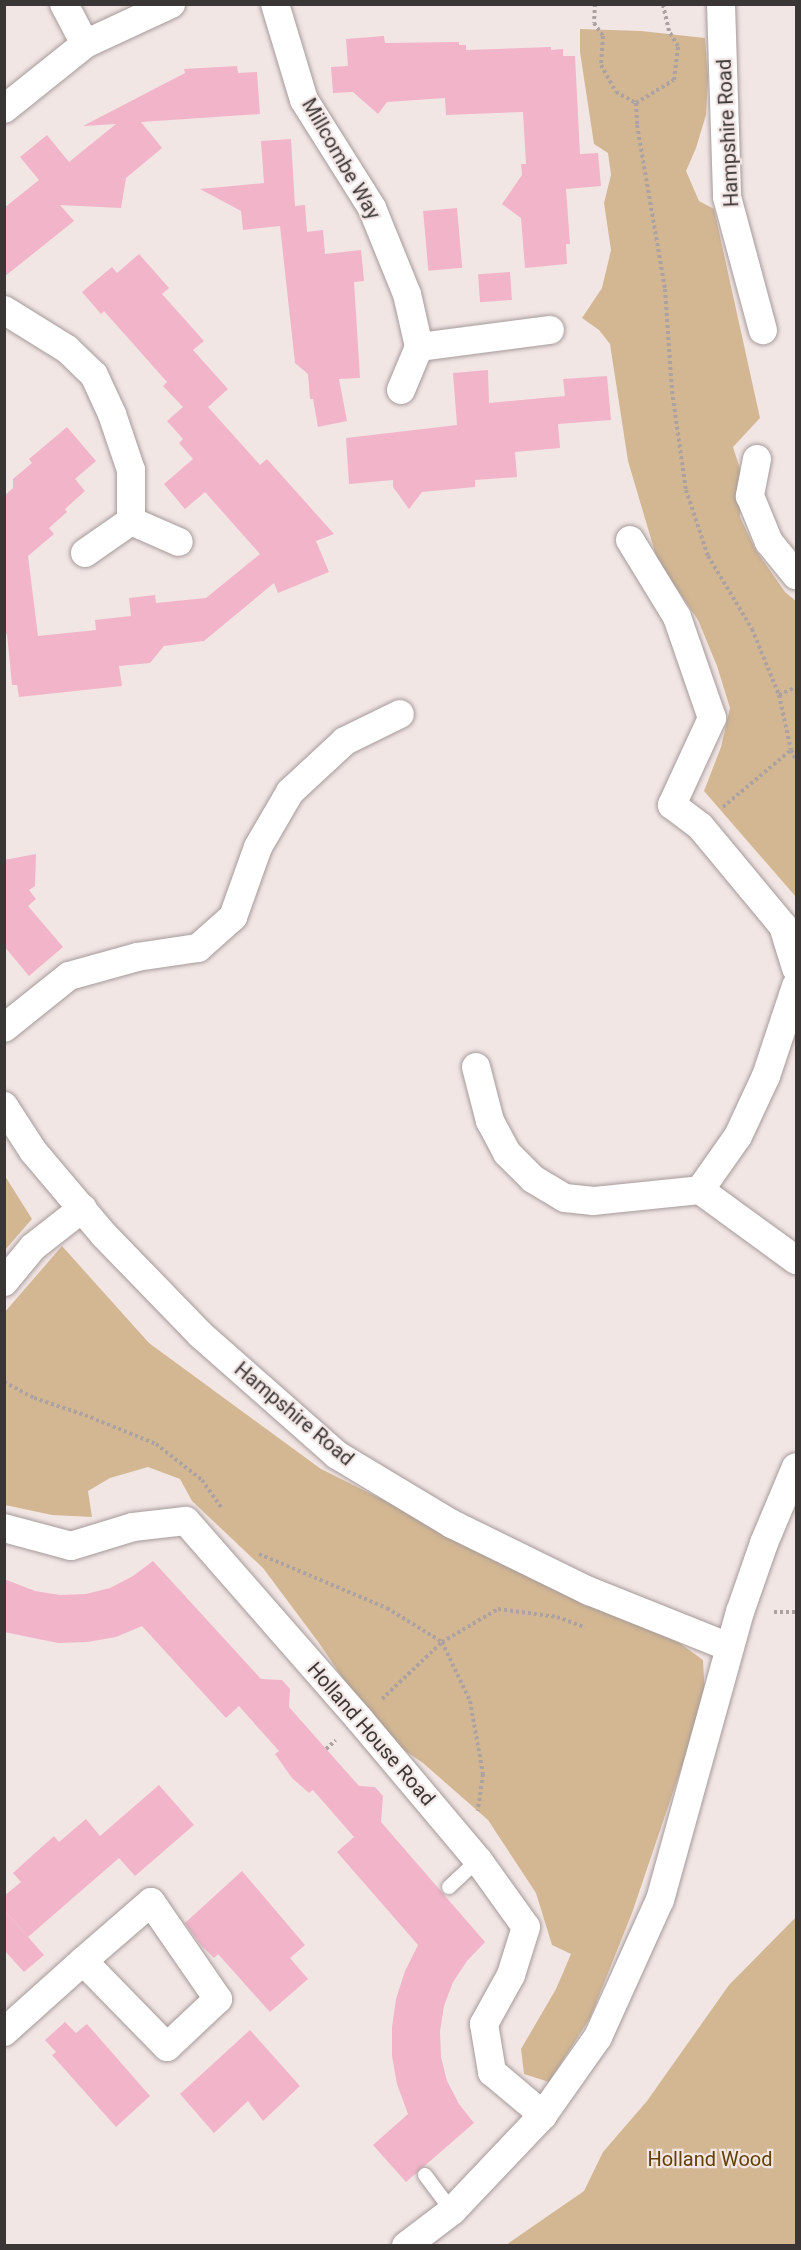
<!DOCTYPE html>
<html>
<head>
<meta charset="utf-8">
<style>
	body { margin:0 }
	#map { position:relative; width:801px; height:2250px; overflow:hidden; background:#f2e6e5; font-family:Roboto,sans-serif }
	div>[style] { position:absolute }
	.green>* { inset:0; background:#d3b793 }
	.building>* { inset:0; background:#f2b4c9; transform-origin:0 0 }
	.path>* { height:4px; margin-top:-2px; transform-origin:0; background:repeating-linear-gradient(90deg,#aca2a2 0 3px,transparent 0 6px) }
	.roads { filter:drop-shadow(0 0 2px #a59a99) drop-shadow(0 0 2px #a59a99) }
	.lane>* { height:14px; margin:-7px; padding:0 7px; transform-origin:7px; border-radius:7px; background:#fff }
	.street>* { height:28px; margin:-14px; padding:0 14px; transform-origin:14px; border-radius:14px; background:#fff }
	span { translate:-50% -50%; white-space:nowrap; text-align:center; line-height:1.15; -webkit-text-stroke:4.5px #f2e6e5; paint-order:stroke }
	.street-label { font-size:20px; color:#3b3636 }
	.park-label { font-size:20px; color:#644001 }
	.frame { position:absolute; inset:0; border:6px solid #3b3636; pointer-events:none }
</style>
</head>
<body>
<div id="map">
	<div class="green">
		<i style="clip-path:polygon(580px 29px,641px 31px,705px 38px,708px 77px,706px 115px,696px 148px,686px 171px,699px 201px,714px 209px,760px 418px,733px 447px,741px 472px,740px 517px,755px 549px,785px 592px,796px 601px,796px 897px,704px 791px,721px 747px,730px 708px,717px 666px,698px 620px,657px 559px,628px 461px,610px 344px,599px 330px,582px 318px,602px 288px,611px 250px,604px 203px,611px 175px,608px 153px,594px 144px,580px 52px)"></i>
		<i style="clip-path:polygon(5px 1176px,32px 1219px,5px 1250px)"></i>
		<i style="clip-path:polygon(62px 1246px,149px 1343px,321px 1469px,591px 1603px,674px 1639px,703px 1660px,705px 1698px,632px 1913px,590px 2018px,549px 2082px,524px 2074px,521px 2049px,556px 1989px,571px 1954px,552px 1945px,536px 1893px,488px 1820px,423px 1763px,360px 1720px,355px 1696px,319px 1643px,263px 1568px,192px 1501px,180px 1479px,148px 1467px,110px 1478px,88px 1491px,92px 1517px,52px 1515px,5px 1505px,4px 1313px)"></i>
		<i style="clip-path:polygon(796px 1917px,796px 2245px,506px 2245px,584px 2191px,603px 2152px,647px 2101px,729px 1985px)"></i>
	</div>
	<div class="building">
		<i style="clip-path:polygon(384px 36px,385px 43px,459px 42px,459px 45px,466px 45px,466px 50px,551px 47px,551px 50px,563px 49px,563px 56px,575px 56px,580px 154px,598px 153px,601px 186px,566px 189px,570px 244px,566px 244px,567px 264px,525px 268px,521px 218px,502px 204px,522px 175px,521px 164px,526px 164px,523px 112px,446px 115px,445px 98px,387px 102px,378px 114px,353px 92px,333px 93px,331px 67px,348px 66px,346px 39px)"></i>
		<i style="clip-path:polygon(237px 66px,238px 73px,257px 72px,260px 114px,141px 122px,162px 148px,126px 178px,121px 208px,60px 205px,74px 221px,4px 277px,4px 208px,39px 180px,20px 157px,47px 135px,69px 162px,116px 124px,83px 126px,185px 73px,184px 69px)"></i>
		<i style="clip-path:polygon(291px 139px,295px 206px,305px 205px,307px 232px,323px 230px,325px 254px,361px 250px,364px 281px,354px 282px,360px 378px,339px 379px,347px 421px,318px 427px,313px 399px,310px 399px,308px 374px,295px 363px,280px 226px,243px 230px,241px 211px,200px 189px,264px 183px,261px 141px)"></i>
		<i style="left:457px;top:208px;width:60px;height:34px;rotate:85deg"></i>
		<i style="clip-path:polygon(139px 254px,169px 288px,162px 294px,204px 341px,193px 350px,228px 389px,208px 407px,260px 465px,267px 459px,334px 534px,316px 541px,329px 572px,278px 593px,274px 583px,204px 641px,164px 646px,150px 663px,119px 666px,122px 686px,19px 697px,17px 685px,12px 685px,7px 634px,4px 635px,4px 496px,13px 488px,13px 479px,32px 463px,29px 459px,67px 427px,96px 461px,75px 479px,85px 491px,65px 509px,67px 512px,49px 528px,54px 534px,28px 556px,38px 636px,96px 630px,95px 620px,131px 616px,129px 598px,155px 595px,156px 603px,206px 598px,260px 554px,205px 492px,185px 509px,164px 484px,193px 459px,179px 443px,183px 439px,167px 421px,183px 407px,163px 386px,167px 382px,104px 311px,101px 314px,82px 292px,112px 267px,117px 273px)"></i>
		<i style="left:510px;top:272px;width:28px;height:32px;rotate:86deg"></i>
		<i style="clip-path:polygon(488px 370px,489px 403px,565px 396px,563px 379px,607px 376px,611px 420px,558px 424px,560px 448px,515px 452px,517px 477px,475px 480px,475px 487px,422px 492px,409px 509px,393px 487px,393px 480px,349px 484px,346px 438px,457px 425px,453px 373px)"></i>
		<i style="clip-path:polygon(36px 854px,35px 886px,29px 890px,36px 899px,28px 906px,63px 947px,29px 976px,4px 946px,4px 860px)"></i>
		<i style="clip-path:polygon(153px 1561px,261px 1679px,282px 1680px,290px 1689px,289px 1707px,359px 1786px,375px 1787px,383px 1796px,381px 1822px,485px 1942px,467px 1961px,453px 1982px,444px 2006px,440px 2031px,441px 2057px,447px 2081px,459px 2104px,474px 2123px,406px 2182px,373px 2145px,408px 2114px,397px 2084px,392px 2056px,392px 2027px,396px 1999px,405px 1971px,418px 1945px,337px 1852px,354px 1837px,313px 1790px,309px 1793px,292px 1778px,275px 1754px,279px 1751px,239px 1706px,226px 1718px,142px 1626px,116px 1637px,87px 1642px,58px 1643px,4px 1632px,4px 1579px,35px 1591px,60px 1595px,86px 1594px,110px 1588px,133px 1576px)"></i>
		<i style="clip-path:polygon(159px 1785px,194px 1825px,135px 1876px,119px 1858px,28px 1937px,4px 1910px,4px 1896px,21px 1882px,13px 1873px,54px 1836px,59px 1842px,86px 1819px,100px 1836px)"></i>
		<i style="clip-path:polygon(242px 1871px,305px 1945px,290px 1958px,308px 1979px,270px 2012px,218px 1954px,214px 1958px,201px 1945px,185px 1923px)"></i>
		<i style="clip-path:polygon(4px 1910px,44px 1955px,24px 1972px,4px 1950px)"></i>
		<i style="clip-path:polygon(65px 2022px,76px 2033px,87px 2024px,150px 2096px,116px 2127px,52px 2055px,56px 2052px,45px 2040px)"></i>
		<i style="clip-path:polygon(250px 2030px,300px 2086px,263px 2121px,248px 2101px,214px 2133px,180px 2094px)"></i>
	</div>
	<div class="path">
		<i style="left:595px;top:4px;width:19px;rotate:93deg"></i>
		<i style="left:594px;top:23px;width:16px;rotate:55deg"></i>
		<i style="left:603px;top:36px;width:29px;rotate:94deg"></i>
		<i style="left:601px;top:65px;width:31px;rotate:61deg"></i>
		<i style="left:616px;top:92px;width:23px;rotate:29deg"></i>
		<i style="left:636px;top:103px;width:22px;rotate:87deg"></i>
		<i style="left:637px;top:125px;width:166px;rotate:80.3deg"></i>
		<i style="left:665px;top:289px;width:102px;rotate:86.1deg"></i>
		<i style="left:672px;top:391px;width:100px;rotate:82deg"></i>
		<i style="left:686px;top:490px;width:70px;rotate:71.6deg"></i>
		<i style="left:708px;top:556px;width:85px;rotate:58.9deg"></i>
		<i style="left:752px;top:629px;width:71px;rotate:67.8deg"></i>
		<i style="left:779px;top:695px;width:56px;rotate:77.7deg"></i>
		<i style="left:791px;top:750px;width:11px;rotate:63deg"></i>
		<i style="left:636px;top:103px;width:44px;rotate:-31.2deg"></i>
		<i style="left:674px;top:80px;width:34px;rotate:-83deg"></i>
		<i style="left:678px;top:46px;width:17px;rotate:-121deg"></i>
		<i style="left:669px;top:31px;width:28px;rotate:-103deg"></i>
		<i style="left:779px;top:695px;width:19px;rotate:-25deg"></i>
		<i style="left:723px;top:807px;width:89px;rotate:-40deg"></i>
		<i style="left:4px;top:1382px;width:34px;rotate:28deg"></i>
		<i style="left:34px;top:1398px;width:54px;rotate:18.4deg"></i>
		<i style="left:85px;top:1415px;width:77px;rotate:22.2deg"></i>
		<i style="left:156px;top:1444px;width:58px;rotate:38deg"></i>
		<i style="left:202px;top:1480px;width:35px;rotate:55deg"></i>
		<i style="left:259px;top:1554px;width:139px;rotate:22.9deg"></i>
		<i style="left:387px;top:1608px;width:65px;rotate:31.7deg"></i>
		<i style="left:442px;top:1642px;width:65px;rotate:-30.5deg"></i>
		<i style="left:498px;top:1609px;width:60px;rotate:7.7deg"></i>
		<i style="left:557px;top:1617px;width:30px;rotate:20deg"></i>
		<i style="left:774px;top:1612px;width:22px"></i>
		<i style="left:382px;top:1699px;width:83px;rotate:-43.5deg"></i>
		<i style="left:442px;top:1642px;width:65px;rotate:64.6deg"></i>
		<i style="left:470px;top:1701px;width:74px;rotate:79.9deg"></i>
		<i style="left:483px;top:1774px;width:37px;rotate:98deg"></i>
		<i style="left:326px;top:1749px;width:13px;rotate:-42deg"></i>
	</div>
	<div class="roads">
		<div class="lane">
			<i style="left:449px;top:1887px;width:40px;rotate:-43deg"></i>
			<i style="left:425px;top:2175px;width:45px;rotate:53.1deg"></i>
		</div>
		<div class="street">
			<i style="left:64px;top:4px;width:45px;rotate:62.3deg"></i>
			<i style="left:275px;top:4px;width:100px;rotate:73.2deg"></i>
			<i style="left:304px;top:100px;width:128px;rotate:57.8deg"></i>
			<i style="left:372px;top:208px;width:93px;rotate:67.9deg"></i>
			<i style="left:407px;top:294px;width:54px;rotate:77.2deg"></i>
			<i style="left:721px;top:4px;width:193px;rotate:88.2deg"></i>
			<i style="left:727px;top:197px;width:138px;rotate:74.9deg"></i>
			<i style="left:4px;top:109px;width:104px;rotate:-38.7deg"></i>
			<i style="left:85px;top:44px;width:95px;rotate:-24.9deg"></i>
			<i style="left:4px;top:310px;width:74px;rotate:31.8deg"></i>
			<i style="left:67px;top:349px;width:37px;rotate:44deg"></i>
			<i style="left:94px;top:375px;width:43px;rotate:65.2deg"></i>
			<i style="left:112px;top:414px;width:59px;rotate:71.3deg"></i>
			<i style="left:131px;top:470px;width:51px;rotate:90deg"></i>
			<i style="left:401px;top:390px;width:47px;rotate:-67.3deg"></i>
			<i style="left:419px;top:347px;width:132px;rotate:-7.4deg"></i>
			<i style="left:757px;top:459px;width:38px;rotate:101deg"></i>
			<i style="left:750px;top:496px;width:50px;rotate:67.6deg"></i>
			<i style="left:769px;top:542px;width:43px;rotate:50.7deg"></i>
			<i style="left:630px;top:540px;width:90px;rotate:58.6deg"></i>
			<i style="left:677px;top:617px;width:107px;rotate:70.9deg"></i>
			<i style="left:712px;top:718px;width:96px;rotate:114.7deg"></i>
			<i style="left:672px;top:805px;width:35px;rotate:37deg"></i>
			<i style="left:700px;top:826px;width:130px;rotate:50.3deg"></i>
			<i style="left:783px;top:926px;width:44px;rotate:72.8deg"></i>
			<i style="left:85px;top:553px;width:56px;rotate:-34.8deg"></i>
			<i style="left:131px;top:521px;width:52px;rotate:23.6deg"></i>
			<i style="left:796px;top:986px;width:95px;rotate:108.4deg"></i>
			<i style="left:766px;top:1076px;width:66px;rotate:115deg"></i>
			<i style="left:738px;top:1136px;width:66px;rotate:125.1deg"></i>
			<i style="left:700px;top:1190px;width:119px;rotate:36.1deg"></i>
			<i style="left:4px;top:1028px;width:83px;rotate:-38.7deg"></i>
			<i style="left:69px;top:976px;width:71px;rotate:-15.6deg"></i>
			<i style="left:137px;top:957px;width:62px;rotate:-8.4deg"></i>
			<i style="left:198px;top:948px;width:47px;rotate:-41.5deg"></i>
			<i style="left:233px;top:917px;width:74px;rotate:-70.3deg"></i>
			<i style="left:258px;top:847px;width:64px;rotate:-59.8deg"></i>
			<i style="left:290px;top:792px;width:75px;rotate:-42.8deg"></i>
			<i style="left:345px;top:741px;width:61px;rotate:-26.1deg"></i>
			<i style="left:476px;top:1067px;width:56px;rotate:75.5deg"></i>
			<i style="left:490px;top:1121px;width:36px;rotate:62deg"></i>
			<i style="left:507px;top:1153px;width:37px;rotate:45deg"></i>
			<i style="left:533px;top:1179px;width:37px;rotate:31deg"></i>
			<i style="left:565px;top:1198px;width:29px;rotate:6deg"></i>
			<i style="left:594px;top:1201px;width:107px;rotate:-5.9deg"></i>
			<i style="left:4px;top:1106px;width:54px;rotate:57.2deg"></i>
			<i style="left:33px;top:1151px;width:110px;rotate:49.8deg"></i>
			<i style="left:104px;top:1235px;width:139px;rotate:45.9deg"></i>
			<i style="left:201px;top:1335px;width:181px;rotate:41.4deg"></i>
			<i style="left:337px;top:1455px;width:134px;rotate:31deg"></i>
			<i style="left:452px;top:1524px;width:153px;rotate:26.1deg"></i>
			<i style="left:589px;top:1591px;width:151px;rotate:21.8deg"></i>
			<i style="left:4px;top:1282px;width:45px;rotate:-50.4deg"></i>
			<i style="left:33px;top:1247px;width:63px;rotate:-38deg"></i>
			<i style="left:4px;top:1528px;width:69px;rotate:15deg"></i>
			<i style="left:71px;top:1546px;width:65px;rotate:-17deg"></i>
			<i style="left:133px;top:1527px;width:53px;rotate:-6.5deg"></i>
			<i style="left:186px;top:1521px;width:264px;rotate:48.8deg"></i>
			<i style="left:360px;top:1720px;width:183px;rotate:49.9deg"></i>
			<i style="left:478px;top:1860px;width:82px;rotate:54.4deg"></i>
			<i style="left:526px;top:1927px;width:50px;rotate:107.4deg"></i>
			<i style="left:511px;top:1975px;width:56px;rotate:118.9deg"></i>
			<i style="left:484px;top:2024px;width:49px;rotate:80.5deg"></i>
			<i style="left:492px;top:2072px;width:67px;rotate:40.1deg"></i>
			<i style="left:4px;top:2032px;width:106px;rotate:-41.9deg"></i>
			<i style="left:83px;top:1961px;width:90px;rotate:-40.9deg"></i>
			<i style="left:151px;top:1902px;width:118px;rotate:55.4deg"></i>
			<i style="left:218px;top:1999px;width:70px;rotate:136.7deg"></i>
			<i style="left:167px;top:2047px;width:120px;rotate:-134.3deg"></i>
			<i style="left:406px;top:2246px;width:58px;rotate:-37.3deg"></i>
			<i style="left:452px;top:2211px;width:132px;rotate:-46.5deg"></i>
			<i style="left:543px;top:2115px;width:95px;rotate:-54.8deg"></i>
			<i style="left:598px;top:2037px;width:150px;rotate:-65.7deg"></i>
			<i style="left:660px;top:1900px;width:299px;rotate:-74.5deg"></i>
			<i style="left:740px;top:1612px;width:73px;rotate:-70.8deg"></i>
			<i style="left:764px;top:1543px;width:82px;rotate:-67.2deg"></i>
		</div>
	</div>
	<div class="street-label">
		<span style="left:728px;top:133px;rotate:-93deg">Hampshire Road</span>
		<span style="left:341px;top:159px;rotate:60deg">Millcombe Way</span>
		<span style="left:294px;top:1414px;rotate:40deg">Hampshire Road</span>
		<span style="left:371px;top:1734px;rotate:49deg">Holland House Road</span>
	</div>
	<div class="park-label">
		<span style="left:710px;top:2159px">Holland Wood</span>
	</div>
	<div class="frame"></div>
</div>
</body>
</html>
